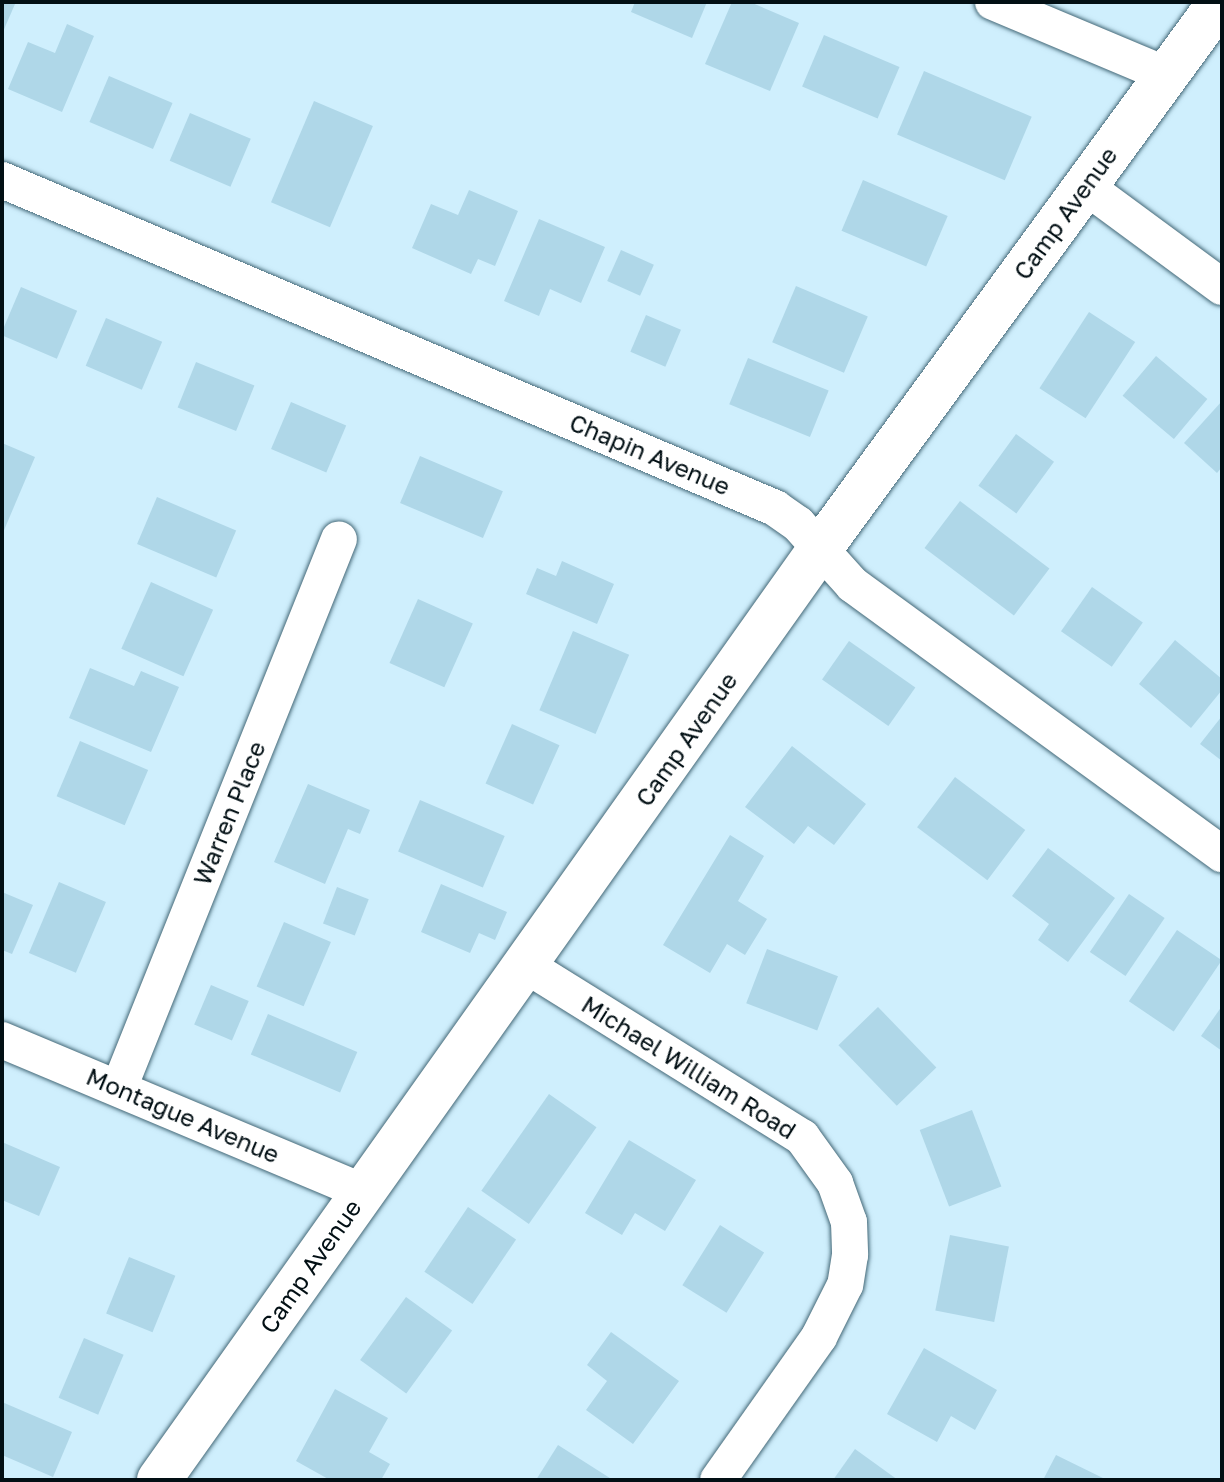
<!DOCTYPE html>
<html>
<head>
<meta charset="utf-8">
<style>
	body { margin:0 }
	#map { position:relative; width:1224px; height:1482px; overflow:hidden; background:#cfeffd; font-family:"Golos Text",sans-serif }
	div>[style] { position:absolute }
	.building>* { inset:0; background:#afd7e8; transform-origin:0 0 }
	.roads { filter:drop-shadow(0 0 2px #446877) drop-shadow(0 0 2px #446877) }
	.minor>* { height:36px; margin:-18px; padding:0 18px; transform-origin:18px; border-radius:18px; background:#fff }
	.tertiary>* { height:44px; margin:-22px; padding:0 22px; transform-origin:22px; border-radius:22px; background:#fff }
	span { translate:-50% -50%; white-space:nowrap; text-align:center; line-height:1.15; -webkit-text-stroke:8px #fff; paint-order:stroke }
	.street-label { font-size:24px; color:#020f14 }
	.frame { position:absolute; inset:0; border:4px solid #020f14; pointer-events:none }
</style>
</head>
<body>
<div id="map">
	<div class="building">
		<i style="clip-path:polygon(2px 2px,15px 4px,2px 34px)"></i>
		<i style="clip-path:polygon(635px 2px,707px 2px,692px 38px,631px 12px)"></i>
		<i style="clip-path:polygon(732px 2px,750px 2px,799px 23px,770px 91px,705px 64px)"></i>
		<i style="clip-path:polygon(67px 24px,94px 36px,62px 112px,8px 89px,28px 42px,55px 53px)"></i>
		<i style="left:824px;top:35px;width:82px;height:56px;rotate:23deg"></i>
		<i style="left:924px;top:71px;width:117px;height:69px;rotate:23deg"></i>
		<i style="left:109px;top:76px;width:69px;height:50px;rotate:23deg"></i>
		<i style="left:314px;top:101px;width:64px;height:110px;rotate:23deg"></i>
		<i style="left:190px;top:113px;width:66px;height:52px;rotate:23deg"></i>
		<i style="left:863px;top:180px;width:92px;height:55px;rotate:23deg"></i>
		<i style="clip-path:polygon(469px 190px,518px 211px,495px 266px,478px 259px,471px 274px,412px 248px,431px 204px,458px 215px)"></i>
		<i style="clip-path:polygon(539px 219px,605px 247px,581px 303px,550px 289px,539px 316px,504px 301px)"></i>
		<i style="left:621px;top:250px;width:36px;height:34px;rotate:24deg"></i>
		<i style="left:796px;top:286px;width:78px;height:61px;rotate:23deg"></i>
		<i style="left:21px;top:287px;width:61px;height:52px;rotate:23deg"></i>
		<i style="left:1089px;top:312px;width:55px;height:91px;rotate:33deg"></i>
		<i style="left:646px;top:315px;width:38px;height:40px;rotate:23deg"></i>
		<i style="left:106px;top:318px;width:61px;height:52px;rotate:23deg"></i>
		<i style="left:1156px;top:356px;width:67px;height:52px;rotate:40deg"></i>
		<i style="left:748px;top:358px;width:87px;height:50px;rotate:22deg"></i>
		<i style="left:196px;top:362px;width:63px;height:49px;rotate:22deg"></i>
		<i style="clip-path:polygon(1222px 401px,1222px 467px,1217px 473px,1184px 443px)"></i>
		<i style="left:291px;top:402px;width:60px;height:51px;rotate:23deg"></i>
		<i style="left:1016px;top:434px;width:47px;height:64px;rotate:36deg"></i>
		<i style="clip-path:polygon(2px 443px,35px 457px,2px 535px)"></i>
		<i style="left:420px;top:456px;width:90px;height:51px;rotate:23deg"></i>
		<i style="left:157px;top:497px;width:86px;height:51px;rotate:23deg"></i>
		<i style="left:960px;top:501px;width:112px;height:59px;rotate:37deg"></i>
		<i style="clip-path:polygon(562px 561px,614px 584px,597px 624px,526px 594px,537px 568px,556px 576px)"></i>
		<i style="left:151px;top:582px;width:68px;height:73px;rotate:24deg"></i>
		<i style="left:1092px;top:587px;width:62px;height:54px;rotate:35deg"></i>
		<i style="left:418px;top:599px;width:60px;height:70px;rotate:24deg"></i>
		<i style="left:573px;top:631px;width:61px;height:86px;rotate:23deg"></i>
		<i style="clip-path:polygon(1175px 640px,1222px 679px,1222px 690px,1191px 728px,1139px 684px)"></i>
		<i style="left:849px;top:641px;width:81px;height:47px;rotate:35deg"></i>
		<i style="clip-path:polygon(90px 668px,134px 686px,141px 671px,179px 687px,151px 752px,69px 718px)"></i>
		<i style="clip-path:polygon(1222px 716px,1222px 761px,1200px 744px)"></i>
		<i style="left:512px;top:724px;width:52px;height:65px;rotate:24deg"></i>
		<i style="left:80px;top:741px;width:74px;height:60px;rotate:23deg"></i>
		<i style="clip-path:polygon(792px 746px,866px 804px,834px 845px,808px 826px,794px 844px,745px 807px)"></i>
		<i style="left:955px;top:777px;width:88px;height:63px;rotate:37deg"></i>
		<i style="clip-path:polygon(308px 784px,370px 810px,360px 834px,348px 829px,325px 884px,274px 862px)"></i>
		<i style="left:420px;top:800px;width:92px;height:56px;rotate:23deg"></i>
		<i style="clip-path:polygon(730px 835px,764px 856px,738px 901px,767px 919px,745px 955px,727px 944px,710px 973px,663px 945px)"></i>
		<i style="clip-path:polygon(1048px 848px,1115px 898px,1068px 962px,1038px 940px,1049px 924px,1012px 896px)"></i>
		<i style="left:59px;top:882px;width:51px;height:77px;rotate:23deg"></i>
		<i style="clip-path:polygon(441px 884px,507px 912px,495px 940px,479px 933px,470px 953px,421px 932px)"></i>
		<i style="left:337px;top:887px;width:34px;height:39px;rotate:21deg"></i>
		<i style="clip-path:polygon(2px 892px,33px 905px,12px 954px,2px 950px)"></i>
		<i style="left:1129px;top:894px;width:43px;height:70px;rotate:34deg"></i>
		<i style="left:284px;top:922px;width:51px;height:70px;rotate:23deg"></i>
		<i style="left:1177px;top:930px;width:54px;height:86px;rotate:34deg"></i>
		<i style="left:767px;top:949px;width:76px;height:58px;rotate:21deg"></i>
		<i style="left:211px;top:985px;width:41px;height:43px;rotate:23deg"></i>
		<i style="clip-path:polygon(1222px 1006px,1222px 1051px,1201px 1036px)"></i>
		<i style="left:878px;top:1007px;width:84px;height:55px;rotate:46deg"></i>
		<i style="left:268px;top:1014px;width:97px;height:44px;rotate:23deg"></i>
		<i style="left:549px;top:1094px;width:58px;height:118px;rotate:35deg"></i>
		<i style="left:972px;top:1110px;width:82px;height:56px;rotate:69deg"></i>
		<i style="clip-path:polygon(629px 1140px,696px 1180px,665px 1231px,635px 1213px,622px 1235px,585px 1213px)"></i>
		<i style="clip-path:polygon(2px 1142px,60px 1167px,39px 1216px,2px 1200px)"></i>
		<i style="left:468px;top:1207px;width:58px;height:78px;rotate:34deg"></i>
		<i style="left:720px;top:1225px;width:52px;height:71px;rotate:32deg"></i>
		<i style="left:950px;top:1235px;width:60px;height:77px;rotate:11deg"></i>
		<i style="left:129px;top:1257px;width:50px;height:61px;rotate:22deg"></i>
		<i style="left:406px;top:1297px;width:57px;height:78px;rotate:36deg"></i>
		<i style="clip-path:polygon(611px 1332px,679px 1381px,633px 1444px,586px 1410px,607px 1381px,587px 1365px)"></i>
		<i style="left:84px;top:1338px;width:43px;height:65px;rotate:23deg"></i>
		<i style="clip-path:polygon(924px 1348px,997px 1390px,975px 1430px,951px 1416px,937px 1442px,887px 1414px)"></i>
		<i style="clip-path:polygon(335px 1389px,388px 1418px,369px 1452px,390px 1464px,381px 1480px,330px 1480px,296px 1461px)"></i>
		<i style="clip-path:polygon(2px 1402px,72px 1432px,53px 1477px,2px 1455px)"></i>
		<i style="clip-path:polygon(558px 1445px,613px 1480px,536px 1480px)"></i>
		<i style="clip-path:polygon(855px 1449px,898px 1480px,833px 1480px)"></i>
		<i style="clip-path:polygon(1056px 1455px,1107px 1480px,1043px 1480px)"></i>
	</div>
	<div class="roads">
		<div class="minor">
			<i style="left:993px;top:2px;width:189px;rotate:22.8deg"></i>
			<i style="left:2px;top:180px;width:840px;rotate:22.99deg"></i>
			<i style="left:775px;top:508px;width:28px;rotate:35deg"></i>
			<i style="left:798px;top:524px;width:82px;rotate:48deg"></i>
			<i style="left:853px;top:585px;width:457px;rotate:36.1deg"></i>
			<i style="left:1085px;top:186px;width:170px;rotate:36.4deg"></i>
			<i style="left:527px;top:966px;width:324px;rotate:31.9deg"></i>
			<i style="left:802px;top:1137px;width:57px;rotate:54.3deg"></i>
			<i style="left:835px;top:1183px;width:41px;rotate:70.3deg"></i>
			<i style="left:849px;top:1222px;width:33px;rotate:88deg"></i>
			<i style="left:850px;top:1255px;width:30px;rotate:99deg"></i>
			<i style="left:845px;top:1285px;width:58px;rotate:116.6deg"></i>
			<i style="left:819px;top:1337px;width:175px;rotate:125.2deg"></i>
			<i style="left:2px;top:1040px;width:392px;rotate:22.8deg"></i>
			<i style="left:119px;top:1088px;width:591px;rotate:-68.16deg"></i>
		</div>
		<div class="tertiary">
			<i style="left:159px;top:1480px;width:1142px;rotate:-54.63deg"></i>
			<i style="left:820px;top:549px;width:678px;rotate:-53.82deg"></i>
		</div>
	</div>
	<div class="street-label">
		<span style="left:1065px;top:213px;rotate:-54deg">Camp Avenue</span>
		<span style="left:650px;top:454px;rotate:23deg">Chapin Avenue</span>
		<span style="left:686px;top:739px;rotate:-55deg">Camp Avenue</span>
		<span style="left:229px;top:813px;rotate:-68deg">Warren Place</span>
		<span style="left:689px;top:1067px;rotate:32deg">Michael William Road</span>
		<span style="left:183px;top:1115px;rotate:23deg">Montague Avenue</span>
		<span style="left:310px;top:1266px;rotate:-55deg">Camp Avenue</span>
	</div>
	<div class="frame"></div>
</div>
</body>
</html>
